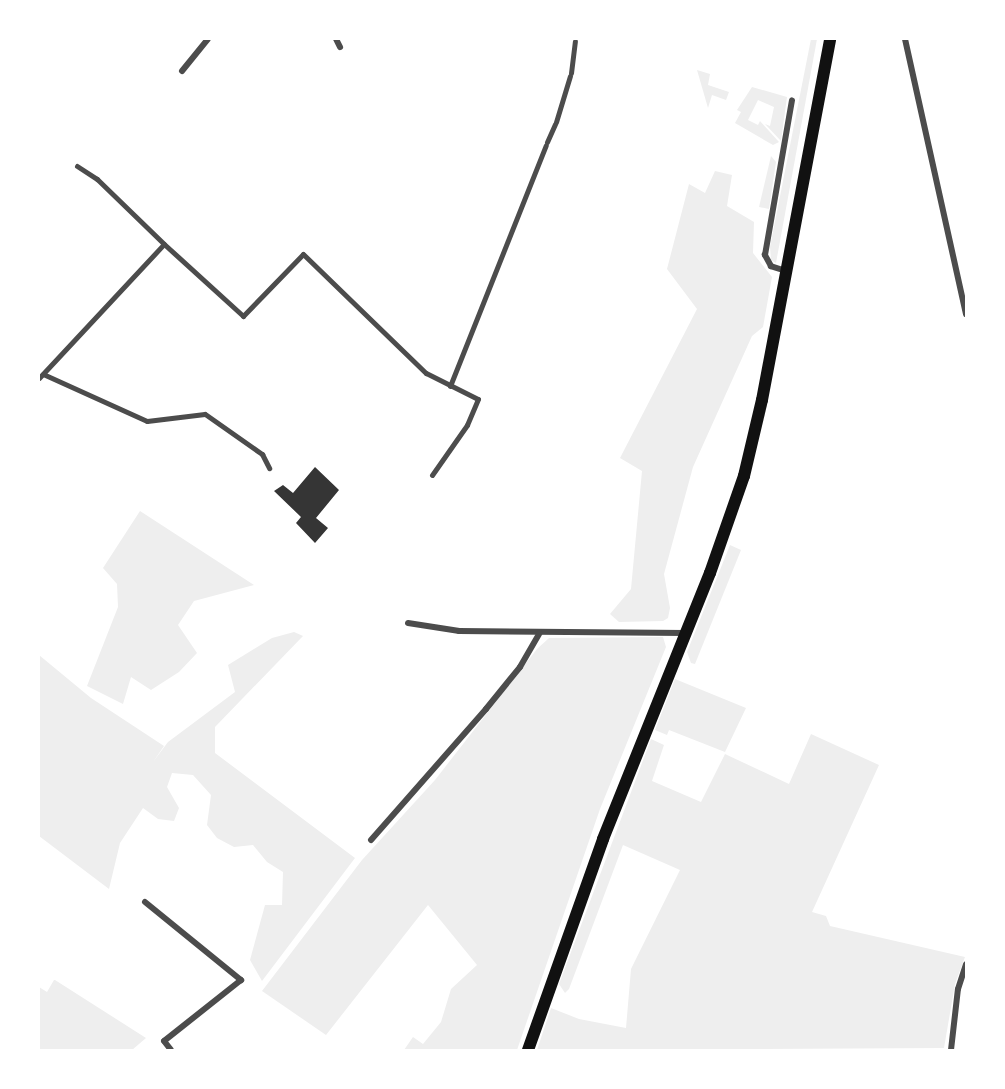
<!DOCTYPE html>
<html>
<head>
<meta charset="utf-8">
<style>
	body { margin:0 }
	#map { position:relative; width:1005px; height:1089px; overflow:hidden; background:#fff; font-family:"Public Sans",sans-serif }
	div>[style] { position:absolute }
	.green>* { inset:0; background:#eee }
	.building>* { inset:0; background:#353535 }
	.pedestrian>* { height:5px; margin:-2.5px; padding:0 2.5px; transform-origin:2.5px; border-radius:2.5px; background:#4c4c4c }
	.minor>* { height:6px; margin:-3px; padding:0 3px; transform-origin:3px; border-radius:3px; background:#4c4c4c }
	.secondary>* { height:12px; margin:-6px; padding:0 6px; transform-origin:6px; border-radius:6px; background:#111 }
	span { translate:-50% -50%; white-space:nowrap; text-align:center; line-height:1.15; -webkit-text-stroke:4.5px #fff; paint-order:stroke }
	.frame { position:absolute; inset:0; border:40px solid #fff; pointer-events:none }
</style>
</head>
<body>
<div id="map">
	<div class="green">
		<i style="clip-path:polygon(811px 39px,817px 39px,776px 263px,771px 260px,770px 247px)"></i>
		<i style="clip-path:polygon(697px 70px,710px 74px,708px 85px,729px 92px,726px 100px,712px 95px,708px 108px)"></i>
		<i style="clip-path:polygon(752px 87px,787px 97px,781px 141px,765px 124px,770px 126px,774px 107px,758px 100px,748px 120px,758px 125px,760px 121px,779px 142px,773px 145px,735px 123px,741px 112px,737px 110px)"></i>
		<i style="clip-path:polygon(771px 156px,776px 162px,769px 209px,759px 207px)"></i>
		<i style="clip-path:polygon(715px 171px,732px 175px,727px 206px,754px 222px,753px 253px,772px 277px,763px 327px,752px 336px,693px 467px,664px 574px,670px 608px,668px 618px,663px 621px,619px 622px,610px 614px,631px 589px,642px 471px,620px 458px,697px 309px,667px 269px,689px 184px,705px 193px)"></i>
		<i style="clip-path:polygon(140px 511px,254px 585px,194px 601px,178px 625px,197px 653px,179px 672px,151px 690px,131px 677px,123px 704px,87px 686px,118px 607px,117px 584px,103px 568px)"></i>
		<i style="clip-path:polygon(730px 545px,741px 550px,695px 664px,691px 663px,687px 652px)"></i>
		<i style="clip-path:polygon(294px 632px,303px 636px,215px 727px,215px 753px,355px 858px,262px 981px,250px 960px,265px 905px,282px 905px,283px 872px,267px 862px,253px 845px,234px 847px,217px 838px,207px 825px,211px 795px,193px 775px,172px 773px,167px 787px,179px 808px,174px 821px,158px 819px,143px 808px,120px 843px,109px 889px,39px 836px,39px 655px,91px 698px,164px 746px,153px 762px,168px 742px,235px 692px,228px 665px,272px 638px)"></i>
		<i style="clip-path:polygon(663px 637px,666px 647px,600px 809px,517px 1050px,404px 1050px,413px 1037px,423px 1044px,441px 1022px,451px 989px,477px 965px,428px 905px,326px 1035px,262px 991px,362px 860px,435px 780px,537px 649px,549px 638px)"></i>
		<i style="clip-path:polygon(675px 679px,746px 708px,725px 752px,669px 730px,667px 735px,655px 730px)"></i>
		<i style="clip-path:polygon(811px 734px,879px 765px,812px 912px,826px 916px,830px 926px,965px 957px,955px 984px,944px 1048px,537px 1050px,551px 1008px,579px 1019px,626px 1028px,631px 969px,680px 870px,623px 845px,569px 989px,565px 993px,559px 984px,651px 739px,664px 745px,652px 781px,701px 802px,725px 754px,789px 784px)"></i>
		<i style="clip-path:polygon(54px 980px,55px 980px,146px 1038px,132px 1050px,39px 1050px,39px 987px,47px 992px)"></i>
	</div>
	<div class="building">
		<i style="clip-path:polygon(315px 467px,339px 490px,316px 518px,328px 528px,315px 543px,296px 523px,301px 517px,274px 491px,283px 485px,293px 493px)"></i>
	</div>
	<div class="pedestrian">
		<i style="left:571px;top:73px;width:32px;rotate:-83deg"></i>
		<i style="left:556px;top:122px;width:48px;rotate:-73.1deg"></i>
		<i style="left:547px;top:142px;width:20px;rotate:-66deg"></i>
		<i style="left:77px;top:166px;width:24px;rotate:33deg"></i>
		<i style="left:97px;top:179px;width:93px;rotate:44.1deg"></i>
		<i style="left:43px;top:374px;width:114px;rotate:24.3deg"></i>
		<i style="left:147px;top:421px;width:58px;rotate:-6.9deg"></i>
		<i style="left:205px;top:414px;width:70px;rotate:35.1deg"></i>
		<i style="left:262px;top:454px;width:16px;rotate:63deg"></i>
		<i style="left:39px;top:378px;width:183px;rotate:-47deg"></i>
		<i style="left:164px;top:244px;width:107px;rotate:42.3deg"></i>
		<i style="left:243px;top:316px;width:86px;rotate:-45.9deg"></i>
		<i style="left:303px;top:254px;width:171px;rotate:44.1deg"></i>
		<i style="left:426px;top:373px;width:58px;rotate:26.6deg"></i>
		<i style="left:478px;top:399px;width:28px;rotate:113deg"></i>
		<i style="left:467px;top:425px;width:61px;rotate:125deg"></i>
		<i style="left:450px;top:386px;width:259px;rotate:-68.3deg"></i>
	</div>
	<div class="minor">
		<i style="left:336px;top:39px;width:9px;rotate:63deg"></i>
		<i style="left:905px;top:39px;width:282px;rotate:77.5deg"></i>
		<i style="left:182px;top:71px;width:41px;rotate:-50.9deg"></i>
		<i style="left:786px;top:271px;width:16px;rotate:-162deg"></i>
		<i style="left:771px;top:266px;width:13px;rotate:-119deg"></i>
		<i style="left:765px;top:255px;width:157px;rotate:-80.1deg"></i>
		<i style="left:408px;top:623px;width:52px;rotate:8.9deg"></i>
		<i style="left:459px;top:631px;width:226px;rotate:0.5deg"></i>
		<i style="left:371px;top:840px;width:174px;rotate:-48.7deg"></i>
		<i style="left:486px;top:709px;width:54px;rotate:-51deg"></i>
		<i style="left:520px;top:667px;width:39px;rotate:-60deg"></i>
		<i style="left:145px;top:902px;width:124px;rotate:39.1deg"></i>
		<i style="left:241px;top:980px;width:98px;rotate:141.6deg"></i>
		<i style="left:164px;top:1041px;width:11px;rotate:52deg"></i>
		<i style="left:951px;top:1050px;width:61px;rotate:-83.5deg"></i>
		<i style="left:958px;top:989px;width:26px;rotate:-72deg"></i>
	</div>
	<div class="secondary">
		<i style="left:528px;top:1050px;width:224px;rotate:-70.4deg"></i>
		<i style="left:603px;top:839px;width:287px;rotate:-68.1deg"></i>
		<i style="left:710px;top:573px;width:103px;rotate:-70.7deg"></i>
		<i style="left:744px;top:476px;width:78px;rotate:-76.7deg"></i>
		<i style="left:762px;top:400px;width:367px;rotate:-79.3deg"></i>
	</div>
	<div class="frame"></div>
</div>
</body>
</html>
